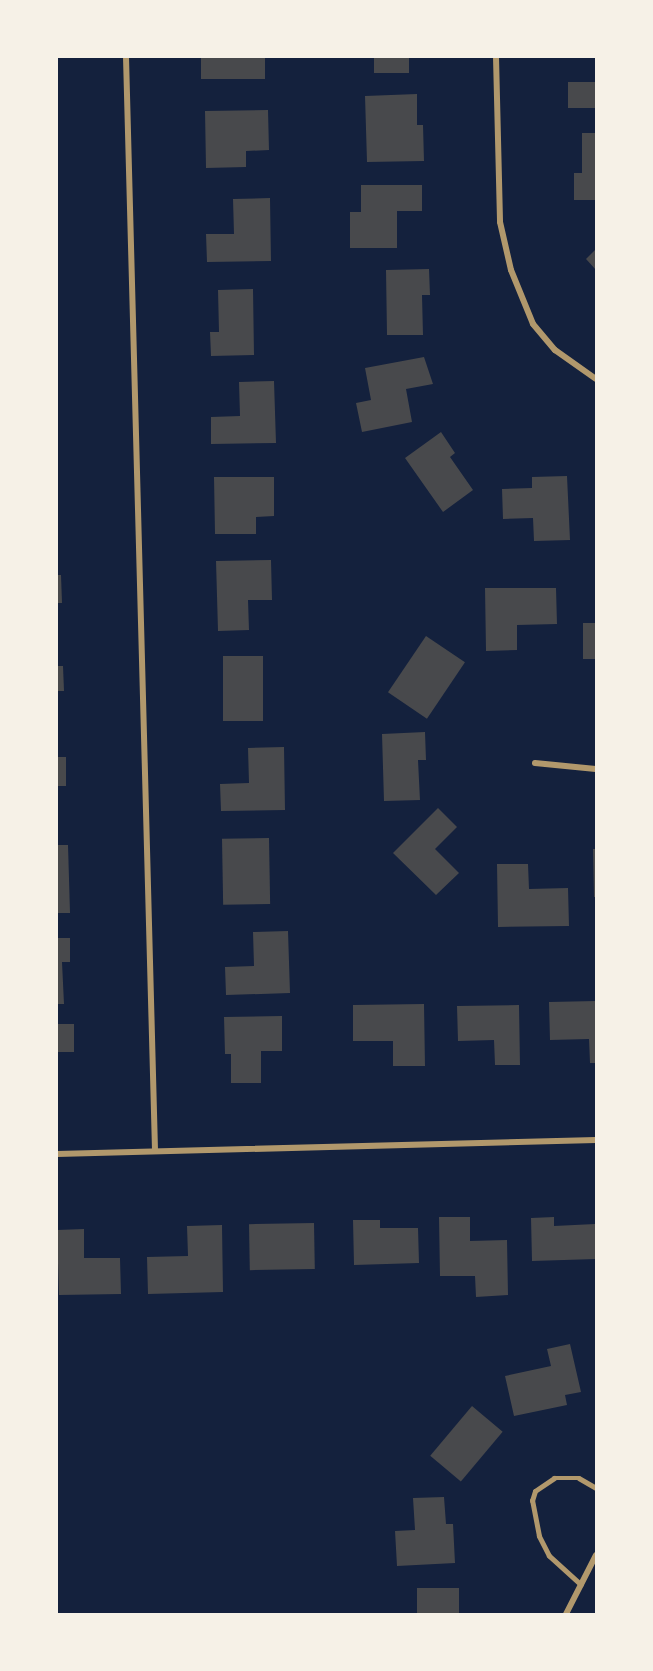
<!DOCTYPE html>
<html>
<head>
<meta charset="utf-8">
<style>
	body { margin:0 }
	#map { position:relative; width:653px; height:1671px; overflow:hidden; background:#14213d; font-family:"Golos Text",sans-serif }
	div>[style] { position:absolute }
	.building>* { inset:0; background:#48494c; transform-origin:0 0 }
	.service>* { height:4.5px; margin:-2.25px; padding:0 2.25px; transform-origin:2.25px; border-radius:2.25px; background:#b1986c }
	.minor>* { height:6px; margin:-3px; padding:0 3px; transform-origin:3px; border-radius:3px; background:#b1986c }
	span { translate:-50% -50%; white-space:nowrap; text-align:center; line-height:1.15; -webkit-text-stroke:4.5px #f6f1e7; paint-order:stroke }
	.frame { position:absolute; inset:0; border:58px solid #f6f1e7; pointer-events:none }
</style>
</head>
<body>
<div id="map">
	<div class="building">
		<i style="left:201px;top:57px;width:64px;height:22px"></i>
		<i style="left:374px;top:57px;width:35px;height:16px"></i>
		<i style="left:568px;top:82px;width:28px;height:26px"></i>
		<i style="clip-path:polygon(417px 94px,417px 125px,423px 125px,424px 161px,367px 162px,365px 96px)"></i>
		<i style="clip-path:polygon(268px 110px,269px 150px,246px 151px,246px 167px,206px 168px,205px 111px)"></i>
		<i style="clip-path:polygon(582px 133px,596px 133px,596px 200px,574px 200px,574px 173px,582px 173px)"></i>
		<i style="clip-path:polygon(361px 185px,422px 185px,422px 211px,397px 211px,397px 248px,350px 248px,350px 212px,361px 212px)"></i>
		<i style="clip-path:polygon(270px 198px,271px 261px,207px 262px,206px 234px,234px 234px,233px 199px)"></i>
		<i style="clip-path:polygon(596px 249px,596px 270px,586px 259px)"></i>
		<i style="clip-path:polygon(429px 269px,430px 295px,422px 295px,423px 335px,387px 335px,386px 270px)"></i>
		<i style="clip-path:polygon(253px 289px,254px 355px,211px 356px,210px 332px,219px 332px,218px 290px)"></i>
		<i style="clip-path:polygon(424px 357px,433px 384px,406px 389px,412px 422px,362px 432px,356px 403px,371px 400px,365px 368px)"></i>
		<i style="clip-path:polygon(274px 381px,276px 443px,211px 444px,211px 417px,240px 416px,239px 382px)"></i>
		<i style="clip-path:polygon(441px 432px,455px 453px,450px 457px,473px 490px,443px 512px,405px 458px)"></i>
		<i style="clip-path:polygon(567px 476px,570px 540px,534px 541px,533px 518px,503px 519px,502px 489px,532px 488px,532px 477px)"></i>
		<i style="clip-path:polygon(214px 477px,274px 477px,274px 516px,256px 517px,256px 534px,215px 534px)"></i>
		<i style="clip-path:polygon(271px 560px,272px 600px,248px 600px,249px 630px,218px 631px,216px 561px)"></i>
		<i style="clip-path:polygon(57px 575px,61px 575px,62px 603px,57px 603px)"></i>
		<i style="clip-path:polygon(485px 588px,556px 588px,557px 624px,517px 625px,517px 650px,486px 651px)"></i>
		<i style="left:583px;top:623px;width:13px;height:36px"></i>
		<i style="left:426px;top:636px;width:47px;height:68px;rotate:34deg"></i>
		<i style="left:223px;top:656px;width:40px;height:65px"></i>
		<i style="clip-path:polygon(57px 666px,63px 666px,64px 691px,57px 691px)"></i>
		<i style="clip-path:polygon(425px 732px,426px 760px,418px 760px,420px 800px,384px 801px,382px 734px)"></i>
		<i style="clip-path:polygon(284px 747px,285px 810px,221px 811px,220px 784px,249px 783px,248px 748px)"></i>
		<i style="left:57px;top:757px;width:9px;height:29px"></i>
		<i style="clip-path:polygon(438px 808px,457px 827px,435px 849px,459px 873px,436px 895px,393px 853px)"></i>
		<i style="left:269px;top:838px;width:66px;height:47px;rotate:89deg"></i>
		<i style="clip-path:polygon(57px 845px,68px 845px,70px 913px,57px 913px)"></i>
		<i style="clip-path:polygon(593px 849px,596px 849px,596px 897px,594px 897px)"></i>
		<i style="clip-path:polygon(497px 864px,528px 864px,529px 889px,568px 888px,569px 926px,498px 927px)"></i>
		<i style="clip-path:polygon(288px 931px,290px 993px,226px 995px,225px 967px,254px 966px,253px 932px)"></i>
		<i style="clip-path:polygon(57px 938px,70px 938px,70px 962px,62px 962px,64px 1004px,57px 1004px)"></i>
		<i style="clip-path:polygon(596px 1001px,596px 1063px,590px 1063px,589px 1039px,550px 1040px,549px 1002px)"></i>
		<i style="clip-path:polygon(424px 1004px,425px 1066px,393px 1066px,393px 1041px,353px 1041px,353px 1005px)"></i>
		<i style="clip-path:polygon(519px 1005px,520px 1065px,495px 1065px,494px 1040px,458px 1041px,457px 1006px)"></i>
		<i style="clip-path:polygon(282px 1016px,282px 1051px,261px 1051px,261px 1083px,231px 1083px,231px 1054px,225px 1054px,224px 1017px)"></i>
		<i style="left:57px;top:1024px;width:17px;height:28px"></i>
		<i style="clip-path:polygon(439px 1217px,470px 1217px,470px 1241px,507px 1240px,508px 1295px,476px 1297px,475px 1276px,440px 1276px)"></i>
		<i style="clip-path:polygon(554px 1217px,554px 1226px,595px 1224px,596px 1259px,532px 1261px,531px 1218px)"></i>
		<i style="clip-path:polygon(353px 1220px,380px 1220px,380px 1228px,418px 1228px,419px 1263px,354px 1265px)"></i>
		<i style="left:314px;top:1223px;width:46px;height:65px;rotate:89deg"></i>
		<i style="clip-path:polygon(222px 1225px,223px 1292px,148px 1294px,147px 1257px,188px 1256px,187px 1226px)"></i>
		<i style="clip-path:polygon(84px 1229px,84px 1258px,120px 1258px,121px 1294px,59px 1295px,57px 1230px)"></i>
		<i style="clip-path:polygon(570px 1344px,581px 1392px,565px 1395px,567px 1405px,514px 1416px,505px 1376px,551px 1366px,547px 1349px)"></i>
		<i style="left:472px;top:1406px;width:40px;height:65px;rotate:40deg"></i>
		<i style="clip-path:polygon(444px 1497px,446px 1524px,453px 1524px,455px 1563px,397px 1566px,395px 1531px,415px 1530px,413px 1498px)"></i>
		<i style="left:417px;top:1588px;width:42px;height:26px"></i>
	</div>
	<div class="service">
		<i style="left:581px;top:1585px;width:43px;rotate:-137.8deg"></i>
		<i style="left:549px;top:1556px;width:22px;rotate:-117deg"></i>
		<i style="left:539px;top:1536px;width:36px;rotate:-101deg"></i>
		<i style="left:532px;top:1501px;width:10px;rotate:-73deg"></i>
		<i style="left:535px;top:1491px;width:23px;rotate:-34deg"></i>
		<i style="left:554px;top:1478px;width:25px"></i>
		<i style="left:579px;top:1478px;width:20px;rotate:30deg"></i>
	</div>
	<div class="minor">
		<i style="left:126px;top:57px;width:1094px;rotate:88.48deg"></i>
		<i style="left:496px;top:57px;width:165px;rotate:88.6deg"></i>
		<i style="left:500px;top:222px;width:49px;rotate:77.1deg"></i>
		<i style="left:511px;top:270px;width:58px;rotate:67.8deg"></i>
		<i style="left:533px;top:324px;width:34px;rotate:50deg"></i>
		<i style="left:555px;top:350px;width:50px;rotate:35.3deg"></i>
		<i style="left:535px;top:763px;width:61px;rotate:5.6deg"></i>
		<i style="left:57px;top:1154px;width:539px;rotate:-1.49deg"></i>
		<i style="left:566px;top:1614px;width:66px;rotate:-63deg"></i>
	</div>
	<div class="frame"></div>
</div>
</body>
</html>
